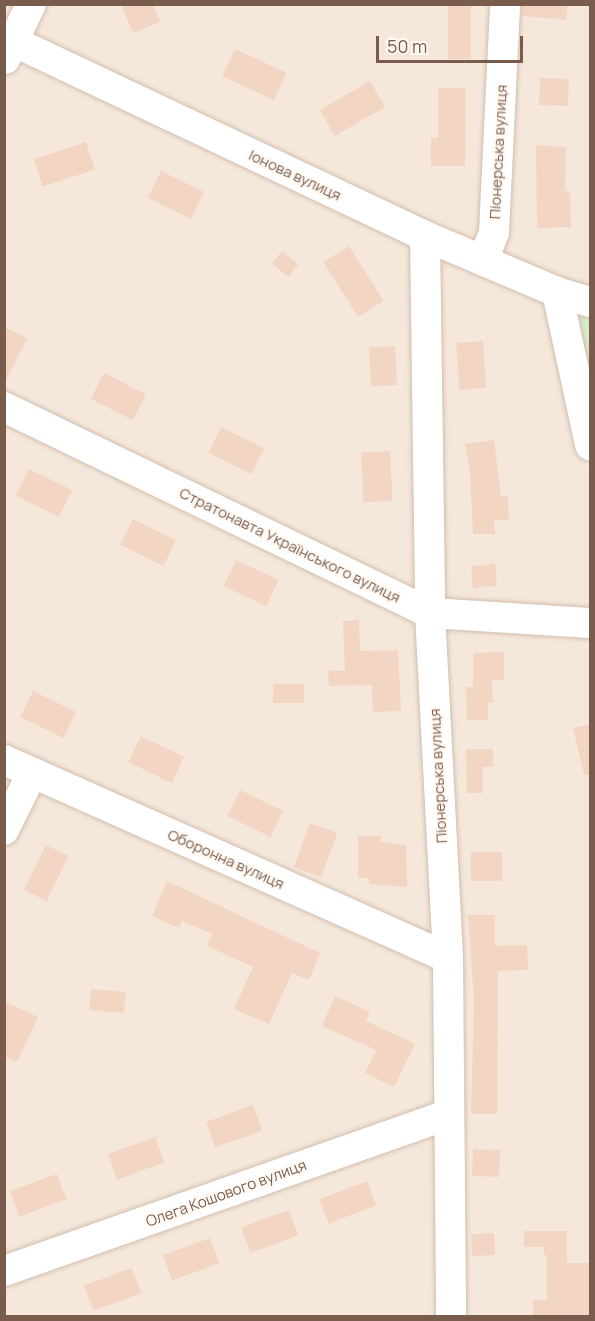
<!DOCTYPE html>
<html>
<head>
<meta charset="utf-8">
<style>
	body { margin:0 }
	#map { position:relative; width:595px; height:1321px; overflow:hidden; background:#fdf6ec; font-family:Manrope,sans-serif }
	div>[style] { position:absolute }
	.residential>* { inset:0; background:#f5e8da }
	.green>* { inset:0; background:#d8ecc9 }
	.building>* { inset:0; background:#f3d5c3; transform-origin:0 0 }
	.roads { filter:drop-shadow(0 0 2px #d1beb0) drop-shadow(0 0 2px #d1beb0) }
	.minor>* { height:30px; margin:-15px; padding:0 15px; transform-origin:15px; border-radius:15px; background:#fff }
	span { translate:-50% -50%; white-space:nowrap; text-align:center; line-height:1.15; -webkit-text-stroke:4.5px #fffaf3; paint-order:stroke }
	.street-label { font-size:15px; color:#7a5c4d }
	.frame { position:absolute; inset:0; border:6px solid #7a5c4d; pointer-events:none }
	.scale { position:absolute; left:376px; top:36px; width:147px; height:27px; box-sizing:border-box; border:3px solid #7a5c4d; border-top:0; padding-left:8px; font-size:18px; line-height:21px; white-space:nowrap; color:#7a5c4d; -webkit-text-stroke:4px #fffaf3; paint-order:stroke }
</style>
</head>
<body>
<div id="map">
	<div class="residential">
		<i style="clip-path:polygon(5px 5px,590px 5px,590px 1316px,5px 1316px,4px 422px,430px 613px,5px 407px)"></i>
	</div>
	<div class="green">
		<i style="clip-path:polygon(557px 292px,590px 302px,590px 445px)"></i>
	</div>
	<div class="building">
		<i style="clip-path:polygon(121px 4px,153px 4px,160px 22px,133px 33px)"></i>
		<i style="left:448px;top:4px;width:23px;height:55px"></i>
		<i style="clip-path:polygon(522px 4px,568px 4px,566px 20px,522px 16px)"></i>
		<i style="left:235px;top:49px;width:57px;height:30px;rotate:25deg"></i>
		<i style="left:540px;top:78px;width:29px;height:27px;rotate:2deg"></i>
		<i style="left:370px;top:81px;width:30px;height:58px;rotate:60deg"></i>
		<i style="clip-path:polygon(438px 88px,465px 88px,465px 166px,431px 166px,431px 138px,438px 138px)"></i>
		<i style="left:86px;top:142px;width:29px;height:55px;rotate:72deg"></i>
		<i style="clip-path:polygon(536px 145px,566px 147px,565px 191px,570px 191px,571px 227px,537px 228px)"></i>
		<i style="left:161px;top:171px;width:48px;height:30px;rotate:26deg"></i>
		<i style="left:349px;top:246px;width:65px;height:30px;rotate:58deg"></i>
		<i style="left:282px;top:251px;width:21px;height:16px;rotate:39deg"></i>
		<i style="clip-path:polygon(4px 327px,27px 338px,4px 384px)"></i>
		<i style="left:483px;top:341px;width:47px;height:27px;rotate:86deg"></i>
		<i style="left:395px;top:346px;width:39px;height:26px;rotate:87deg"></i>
		<i style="left:104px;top:373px;width:47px;height:29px;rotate:27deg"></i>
		<i style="left:221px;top:427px;width:48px;height:29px;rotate:26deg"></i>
		<i style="clip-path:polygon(494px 440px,501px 496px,508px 496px,509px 520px,494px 520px,495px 534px,473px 534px,470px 472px,465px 444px)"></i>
		<i style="left:390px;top:451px;width:50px;height:29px;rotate:87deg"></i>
		<i style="left:29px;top:469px;width:48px;height:30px;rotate:26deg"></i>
		<i style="left:133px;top:519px;width:48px;height:29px;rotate:26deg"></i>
		<i style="left:236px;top:560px;width:47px;height:29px;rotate:25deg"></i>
		<i style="left:495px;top:564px;width:22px;height:24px;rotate:85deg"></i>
		<i style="clip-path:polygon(359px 620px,360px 651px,398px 650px,401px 711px,373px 712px,372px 685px,329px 686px,328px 671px,345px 670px,343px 621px)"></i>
		<i style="clip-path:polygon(504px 652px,504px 680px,492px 680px,493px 703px,488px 703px,488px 720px,467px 720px,466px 687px,473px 687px,473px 653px)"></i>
		<i style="left:273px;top:684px;width:31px;height:19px"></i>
		<i style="left:33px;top:691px;width:48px;height:29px;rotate:26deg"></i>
		<i style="clip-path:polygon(591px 724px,591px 774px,584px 775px,573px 728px)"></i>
		<i style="left:141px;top:736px;width:48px;height:29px;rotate:26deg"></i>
		<i style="clip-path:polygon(466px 749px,493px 749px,493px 767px,483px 767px,483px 793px,467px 793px)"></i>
		<i style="left:240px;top:790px;width:48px;height:29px;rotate:26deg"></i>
		<i style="left:310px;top:823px;width:29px;height:47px;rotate:20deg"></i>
		<i style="clip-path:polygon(358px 836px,381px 836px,381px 842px,406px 845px,407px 887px,369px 884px,369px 878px,358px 878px)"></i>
		<i style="left:46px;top:845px;width:25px;height:50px;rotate:26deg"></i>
		<i style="left:471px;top:852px;width:31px;height:29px"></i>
		<i style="clip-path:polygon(167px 881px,320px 953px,309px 980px,292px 973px,269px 1024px,234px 1009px,253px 967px,207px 946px,212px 934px,182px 921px,179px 928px,152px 916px)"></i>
		<i style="clip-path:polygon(468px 915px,495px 915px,495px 946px,527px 945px,528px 970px,498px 971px,497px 1114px,471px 1114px,474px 1002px)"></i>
		<i style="left:91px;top:989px;width:35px;height:21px;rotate:5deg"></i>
		<i style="clip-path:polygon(335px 996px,370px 1012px,366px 1021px,415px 1044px,394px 1087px,365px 1073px,376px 1050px,322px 1026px)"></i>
		<i style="clip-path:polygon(4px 1001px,38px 1017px,17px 1062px,4px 1056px)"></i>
		<i style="left:253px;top:1105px;width:27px;height:50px;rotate:70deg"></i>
		<i style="left:155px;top:1137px;width:27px;height:50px;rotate:70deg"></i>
		<i style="left:473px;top:1149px;width:27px;height:27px;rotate:2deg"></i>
		<i style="left:57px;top:1174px;width:27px;height:50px;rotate:70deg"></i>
		<i style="left:367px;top:1181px;width:26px;height:51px;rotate:69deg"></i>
		<i style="left:289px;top:1210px;width:27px;height:51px;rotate:70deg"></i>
		<i style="clip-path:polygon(524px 1231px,567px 1231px,567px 1263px,591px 1263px,591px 1317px,533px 1317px,533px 1300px,547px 1300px,547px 1255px,544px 1255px,544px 1247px,524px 1247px)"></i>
		<i style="left:494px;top:1233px;width:22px;height:23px;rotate:87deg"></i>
		<i style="left:210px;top:1238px;width:27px;height:50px;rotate:70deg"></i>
		<i style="left:132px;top:1268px;width:27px;height:51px;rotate:70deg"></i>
	</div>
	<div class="roads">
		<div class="minor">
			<i style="left:4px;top:37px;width:466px;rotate:25.3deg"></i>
			<i style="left:425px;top:236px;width:143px;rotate:23deg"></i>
			<i style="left:557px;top:292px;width:34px;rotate:17deg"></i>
			<i style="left:5px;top:59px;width:61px;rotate:-64.7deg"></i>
			<i style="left:425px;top:236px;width:377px;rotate:89.2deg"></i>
			<i style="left:430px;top:613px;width:345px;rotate:87deg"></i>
			<i style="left:448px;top:958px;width:358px;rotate:89.5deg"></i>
			<i style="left:483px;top:261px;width:31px;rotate:-69deg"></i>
			<i style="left:494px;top:232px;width:228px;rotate:-87.2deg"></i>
			<i style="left:557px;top:292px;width:157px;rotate:77.8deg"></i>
			<i style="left:4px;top:407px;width:473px;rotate:25.8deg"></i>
			<i style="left:430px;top:613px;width:160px;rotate:3.6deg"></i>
			<i style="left:4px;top:760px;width:486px;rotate:24deg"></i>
			<i style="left:4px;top:830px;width:64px;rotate:-63.8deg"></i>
			<i style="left:4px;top:1271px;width:470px;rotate:-19.4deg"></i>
		</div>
	</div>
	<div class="street-label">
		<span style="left:498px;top:152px;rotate:-87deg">Піонерська вулиця</span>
		<span style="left:295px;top:175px;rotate:25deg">Іонова вулиця</span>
		<span style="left:290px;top:545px;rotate:26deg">Стратонавта Українського вулиця</span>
		<span style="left:438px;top:776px;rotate:-93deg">Піонерська вулиця</span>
		<span style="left:226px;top:859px;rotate:24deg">Оборонна вулиця</span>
		<span style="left:226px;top:1193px;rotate:-20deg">Олега Кошового вулиця</span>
	</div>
	<div class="frame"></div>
	<div class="scale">50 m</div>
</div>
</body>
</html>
